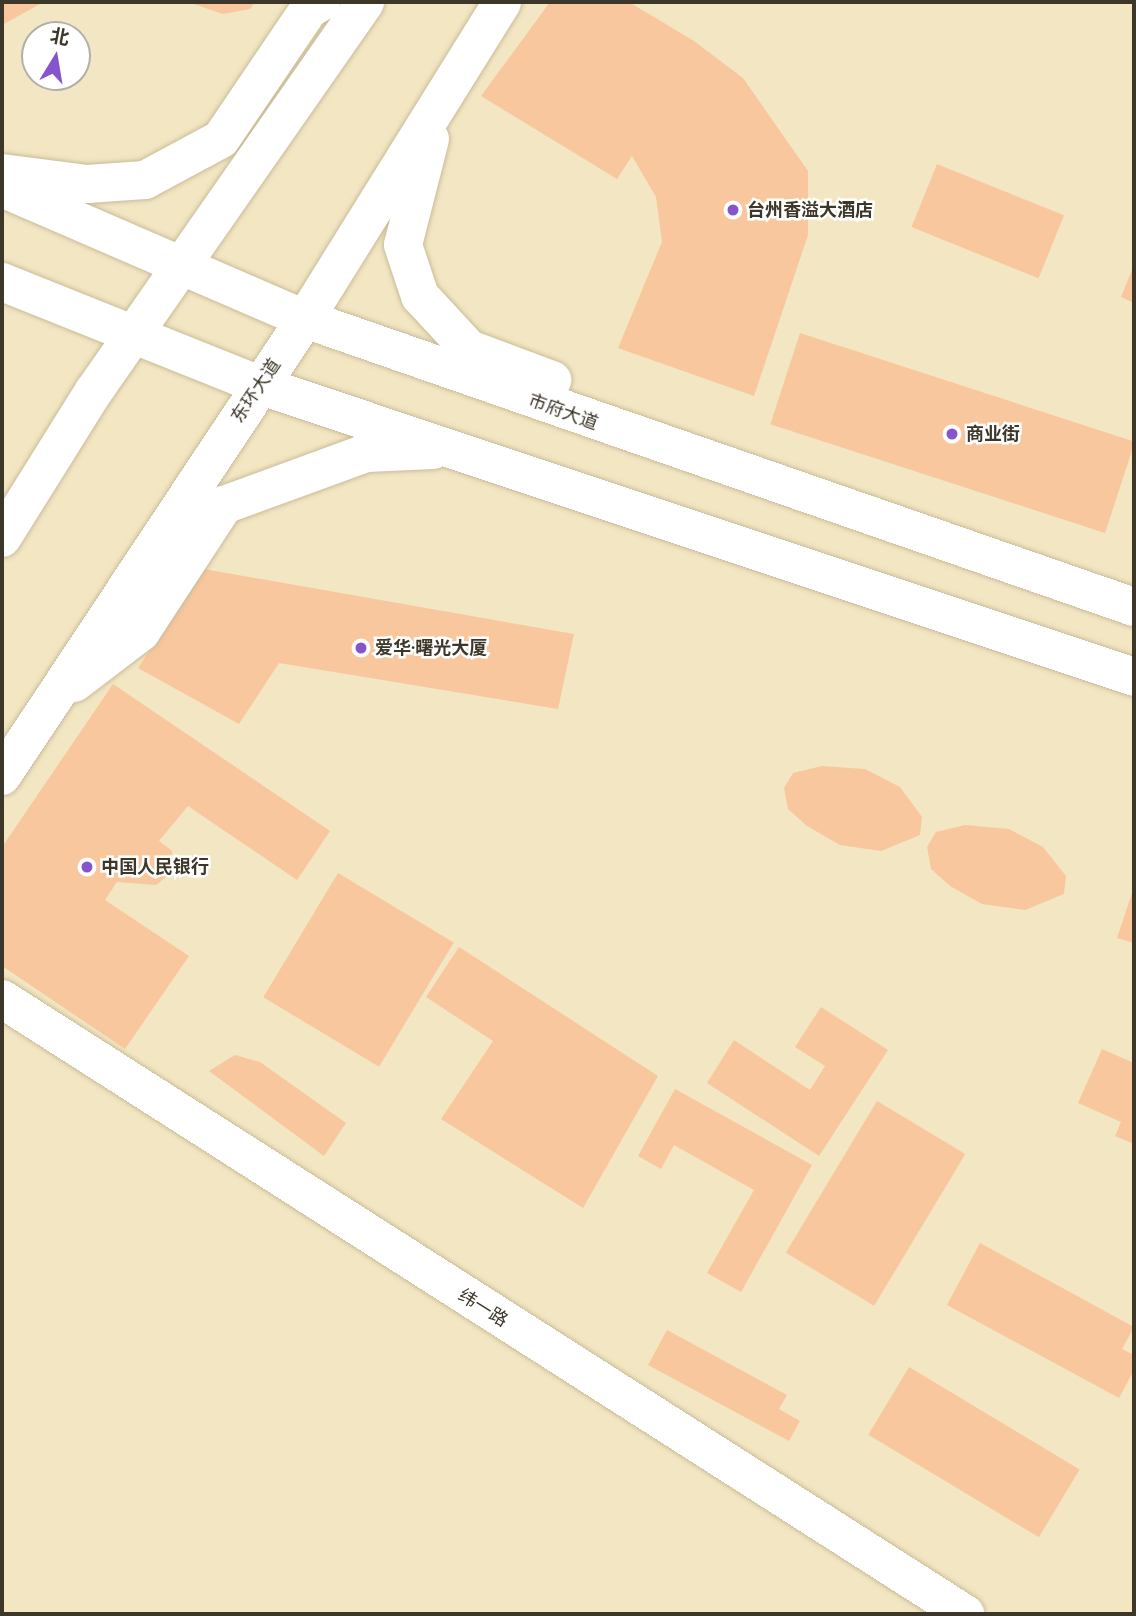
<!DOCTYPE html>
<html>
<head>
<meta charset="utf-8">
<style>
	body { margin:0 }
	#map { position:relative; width:1136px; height:1616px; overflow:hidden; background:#f3e6c2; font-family:Bitter,"Noto Sans SC",serif }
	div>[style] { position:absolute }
	.building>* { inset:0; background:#f9c79d; transform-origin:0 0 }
	.roads { filter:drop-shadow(0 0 2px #c9bc9a) drop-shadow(0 0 2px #c9bc9a) }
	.secondary>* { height:38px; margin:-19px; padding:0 19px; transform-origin:19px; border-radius:19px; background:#fff }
	.primary>* { height:38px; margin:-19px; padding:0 19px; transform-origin:19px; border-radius:19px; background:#fff }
	.dots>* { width:19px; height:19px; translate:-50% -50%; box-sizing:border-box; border:4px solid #fff; border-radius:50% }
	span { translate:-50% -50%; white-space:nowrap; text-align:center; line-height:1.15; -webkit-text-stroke:5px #fff; paint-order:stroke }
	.poi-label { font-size:18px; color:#3d3729; font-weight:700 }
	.left { translate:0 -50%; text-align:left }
	.street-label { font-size:18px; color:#3d3729 }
	.frame { position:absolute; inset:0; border:4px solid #3d3729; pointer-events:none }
	.north { position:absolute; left:21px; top:21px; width:70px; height:70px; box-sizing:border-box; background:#fff; border:2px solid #b1afa9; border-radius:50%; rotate:11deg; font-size:19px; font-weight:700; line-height:28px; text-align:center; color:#3d3729 }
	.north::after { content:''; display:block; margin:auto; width:24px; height:32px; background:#8655cd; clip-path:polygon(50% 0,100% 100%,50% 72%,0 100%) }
</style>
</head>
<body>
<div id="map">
	<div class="building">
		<i style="clip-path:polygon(2px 2px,41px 2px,42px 3px,2px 25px)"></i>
		<i style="clip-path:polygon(188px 2px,255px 2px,250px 9px,223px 14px)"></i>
		<i style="clip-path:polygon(550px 2px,629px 2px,694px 41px,743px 78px,808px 171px,808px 235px,754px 396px,618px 348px,662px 242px,656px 197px,632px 156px,617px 179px,481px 96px)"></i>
		<i style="left:937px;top:164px;width:137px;height:68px;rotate:22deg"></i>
		<i style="clip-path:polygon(1134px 265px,1134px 303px,1121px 297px)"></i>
		<i style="left:800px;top:333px;width:352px;height:96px;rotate:18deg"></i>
		<i style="clip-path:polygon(204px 569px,574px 634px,558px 709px,279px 663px,239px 724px,138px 668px)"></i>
		<i style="clip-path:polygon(113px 684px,330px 831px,297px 880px,188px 806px,159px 841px,172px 851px,171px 873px,156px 885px,117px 882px,105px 900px,189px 956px,125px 1049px,2px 966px,2px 847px)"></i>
		<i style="clip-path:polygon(822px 766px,865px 769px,900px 787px,922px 817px,920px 835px,881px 851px,840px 845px,807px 826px,788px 809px,784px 788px,793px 773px)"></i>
		<i style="clip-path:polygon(965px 825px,1009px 829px,1043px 847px,1066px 876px,1064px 894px,1025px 910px,982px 904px,950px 886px,931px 869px,927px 847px,936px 832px)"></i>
		<i style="left:338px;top:873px;width:135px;height:145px;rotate:31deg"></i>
		<i style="clip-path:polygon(1134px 887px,1134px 943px,1117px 938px)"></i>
		<i style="clip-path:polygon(459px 947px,658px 1076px,583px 1208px,441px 1119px,493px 1041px,426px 997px)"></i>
		<i style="clip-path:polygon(821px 1007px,888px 1050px,819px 1156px,707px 1083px,734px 1040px,810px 1090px,825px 1066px,795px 1047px)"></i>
		<i style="clip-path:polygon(1102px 1049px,1134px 1063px,1134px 1144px,1115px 1136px,1121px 1122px,1078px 1103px)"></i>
		<i style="clip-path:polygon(235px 1055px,260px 1062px,346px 1123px,324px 1156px,209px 1071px)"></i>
		<i style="clip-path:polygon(675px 1089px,812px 1165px,741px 1292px,707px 1273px,754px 1190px,674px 1145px,661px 1169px,638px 1156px)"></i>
		<i style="left:877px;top:1101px;width:103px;height:177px;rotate:31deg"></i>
		<i style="clip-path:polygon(980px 1243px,1134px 1327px,1122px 1349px,1134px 1355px,1134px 1370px,1119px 1398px,947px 1305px)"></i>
		<i style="clip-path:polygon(667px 1330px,787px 1395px,779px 1409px,800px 1421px,789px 1441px,648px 1365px)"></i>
		<i style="left:909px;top:1367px;width:199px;height:79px;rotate:31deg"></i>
	</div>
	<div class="roads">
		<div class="secondary">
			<i style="left:2px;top:999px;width:1143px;rotate:32.56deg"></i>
		</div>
		<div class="primary">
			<i style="left:430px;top:139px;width:109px;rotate:104.3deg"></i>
			<i style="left:403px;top:245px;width:54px;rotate:71.6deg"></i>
			<i style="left:420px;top:296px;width:72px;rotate:47.2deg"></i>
			<i style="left:469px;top:349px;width:89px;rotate:20.5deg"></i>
			<i style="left:2px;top:173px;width:86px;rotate:7.4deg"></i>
			<i style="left:87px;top:184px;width:58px;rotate:-3.9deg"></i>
			<i style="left:145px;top:180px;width:86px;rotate:-28.3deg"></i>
			<i style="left:221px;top:139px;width:157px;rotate:-55.9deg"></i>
			<i style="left:309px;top:9px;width:14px;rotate:-30deg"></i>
			<i style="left:2px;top:188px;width:330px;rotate:23.4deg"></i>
			<i style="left:305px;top:319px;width:878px;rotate:19.16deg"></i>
			<i style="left:2px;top:282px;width:277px;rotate:21.8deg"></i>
			<i style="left:259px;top:385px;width:922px;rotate:18.45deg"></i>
			<i style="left:2px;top:538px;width:173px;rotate:-58deg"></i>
			<i style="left:94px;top:391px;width:474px;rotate:-55.1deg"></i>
			<i style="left:74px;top:683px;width:84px;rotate:-37.3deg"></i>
			<i style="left:141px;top:632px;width:152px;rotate:-56.8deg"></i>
			<i style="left:224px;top:505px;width:151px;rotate:-20.1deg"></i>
			<i style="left:366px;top:453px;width:67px;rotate:-2.6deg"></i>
			<i style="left:2px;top:776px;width:548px;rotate:-56.45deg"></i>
			<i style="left:305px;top:319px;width:373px;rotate:-58.1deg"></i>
		</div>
	</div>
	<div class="dots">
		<i style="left:733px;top:210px;background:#8655cd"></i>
		<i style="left:952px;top:434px;background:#8655cd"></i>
		<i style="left:361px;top:648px;background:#8655cd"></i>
		<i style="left:87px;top:867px;background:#8655cd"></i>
	</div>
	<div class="poi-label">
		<span class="left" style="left:747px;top:210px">台州香溢大酒店</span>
		<span class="left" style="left:966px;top:434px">商业街</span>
		<span class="left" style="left:375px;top:648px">爱华·曙光大厦</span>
		<span class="left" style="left:101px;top:867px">中国人民银行</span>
	</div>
	<div class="street-label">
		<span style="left:256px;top:391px;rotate:-56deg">东环大道</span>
		<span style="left:563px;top:412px;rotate:20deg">市府大道</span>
		<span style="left:483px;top:1308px;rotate:32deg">纬一路</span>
	</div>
	<div class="frame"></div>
	<div class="north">北</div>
</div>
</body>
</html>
